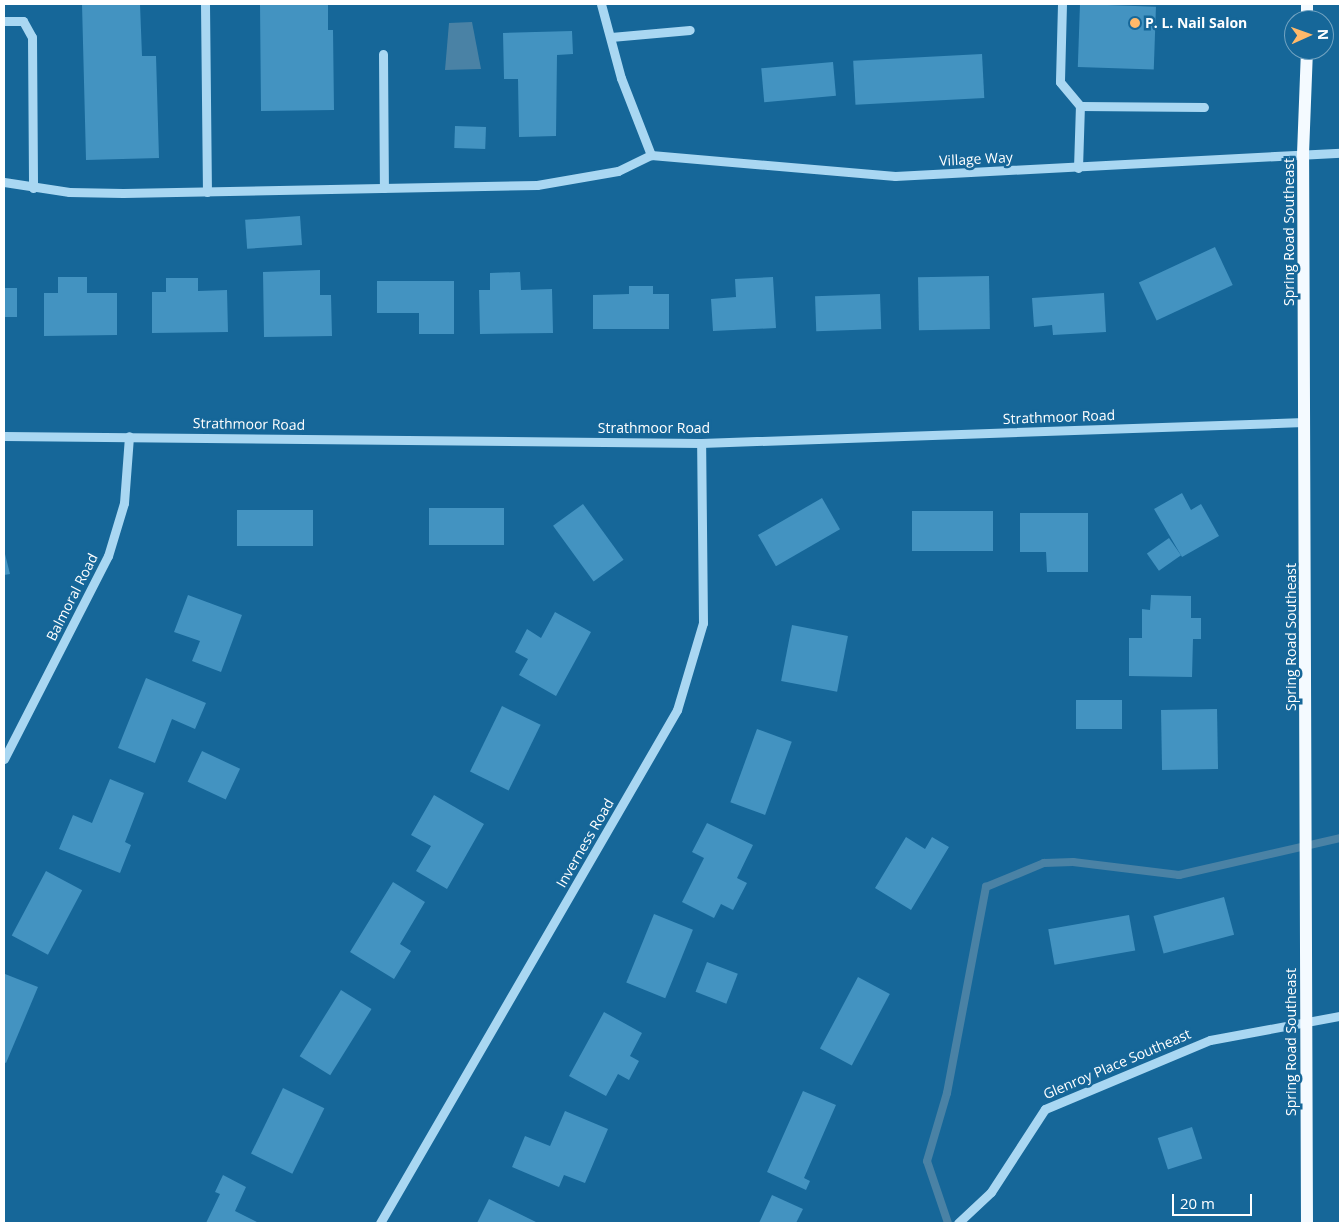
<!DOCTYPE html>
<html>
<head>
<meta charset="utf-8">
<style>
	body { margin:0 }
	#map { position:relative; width:1344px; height:1227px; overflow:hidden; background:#166799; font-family:"Open Sans",sans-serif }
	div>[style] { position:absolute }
	.water>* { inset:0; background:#4a82a5 }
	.stream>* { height:8px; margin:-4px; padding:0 4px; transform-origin:4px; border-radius:4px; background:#4a82a5 }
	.building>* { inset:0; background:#4393c1; transform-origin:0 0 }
	.minor>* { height:9px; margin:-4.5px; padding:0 4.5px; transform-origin:4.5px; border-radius:4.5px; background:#a9d7f2 }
	.major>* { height:12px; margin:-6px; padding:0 6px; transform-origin:6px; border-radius:6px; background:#f4faff }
	.dots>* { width:14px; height:14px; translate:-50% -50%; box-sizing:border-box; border:2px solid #166799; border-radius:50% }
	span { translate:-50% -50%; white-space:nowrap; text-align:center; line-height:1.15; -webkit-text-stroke:5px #166799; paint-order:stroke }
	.poi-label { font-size:14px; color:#fff; font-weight:700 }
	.left { translate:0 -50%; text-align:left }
	.street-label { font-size:14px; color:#fff }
	.frame { position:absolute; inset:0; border:5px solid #fff; pointer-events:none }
	.north { position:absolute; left:1284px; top:10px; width:50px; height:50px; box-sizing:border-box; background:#166799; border:1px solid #73a4c2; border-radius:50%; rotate:88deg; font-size:14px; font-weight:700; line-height:20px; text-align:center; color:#fff }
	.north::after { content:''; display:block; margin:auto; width:18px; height:22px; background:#ffb96a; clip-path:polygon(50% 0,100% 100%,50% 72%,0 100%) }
	.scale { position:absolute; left:1172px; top:1194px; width:80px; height:22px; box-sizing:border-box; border:2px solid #fff; border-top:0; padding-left:6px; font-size:15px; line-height:18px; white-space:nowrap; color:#fff; -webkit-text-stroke:4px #166799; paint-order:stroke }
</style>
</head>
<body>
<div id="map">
	<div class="water">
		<i style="clip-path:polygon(472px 22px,481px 69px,445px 70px,449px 23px)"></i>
	</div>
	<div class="stream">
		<i style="left:948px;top:1223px;width:65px;rotate:-108.7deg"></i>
		<i style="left:927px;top:1161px;width:71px;rotate:-73.6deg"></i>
		<i style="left:947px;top:1093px;width:210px;rotate:-79.3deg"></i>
		<i style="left:986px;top:887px;width:63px;rotate:-22.5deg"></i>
		<i style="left:1044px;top:863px;width:29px;rotate:-2deg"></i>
		<i style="left:1073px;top:862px;width:107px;rotate:7deg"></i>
		<i style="left:1179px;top:875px;width:165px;rotate:-12.9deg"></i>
	</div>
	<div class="building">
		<i style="clip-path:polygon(82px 4px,140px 4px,142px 56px,156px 56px,159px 158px,86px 160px)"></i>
		<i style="clip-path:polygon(260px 4px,328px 4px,328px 30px,333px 30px,334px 110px,261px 111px)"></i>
		<i style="left:1080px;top:4px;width:76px;height:63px;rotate:2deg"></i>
		<i style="clip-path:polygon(572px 31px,573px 54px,557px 55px,556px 136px,519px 137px,518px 79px,504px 79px,503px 33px)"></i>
		<i style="left:982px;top:54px;width:44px;height:129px;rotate:87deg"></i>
		<i style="left:833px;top:62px;width:34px;height:72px;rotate:85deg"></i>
		<i style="left:455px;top:126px;width:31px;height:22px;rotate:2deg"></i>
		<i style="left:300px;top:216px;width:29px;height:55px;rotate:86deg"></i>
		<i style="left:1215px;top:247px;width:42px;height:84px;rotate:65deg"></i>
		<i style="clip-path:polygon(320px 270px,320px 295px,331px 295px,332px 336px,264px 337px,263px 272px)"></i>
		<i style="clip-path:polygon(520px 272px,521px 290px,552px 289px,553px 333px,480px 334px,479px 290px,490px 290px,490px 273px)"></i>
		<i style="left:989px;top:276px;width:53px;height:71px;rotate:89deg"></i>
		<i style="clip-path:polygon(58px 277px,87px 277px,87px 293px,117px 293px,117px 335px,44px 336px,44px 293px,58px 293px)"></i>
		<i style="clip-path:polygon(773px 277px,776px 328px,713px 331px,711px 299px,736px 297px,735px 279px)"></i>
		<i style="clip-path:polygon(166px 278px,198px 278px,198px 291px,227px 290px,228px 332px,152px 333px,152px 292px,166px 292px)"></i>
		<i style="clip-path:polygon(377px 281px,454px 281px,454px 334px,419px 334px,419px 313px,377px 313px)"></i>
		<i style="clip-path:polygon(629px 286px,653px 286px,653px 294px,669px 294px,669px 329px,593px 329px,593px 295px,629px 294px)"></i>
		<i style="left:4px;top:288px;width:13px;height:29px"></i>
		<i style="clip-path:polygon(1104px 293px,1106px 332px,1053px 335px,1052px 325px,1034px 327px,1032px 298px)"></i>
		<i style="left:880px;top:294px;width:35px;height:65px;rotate:88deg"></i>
		<i style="clip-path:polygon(1182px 493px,1191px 510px,1201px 504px,1219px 536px,1182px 557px,1154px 509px)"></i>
		<i style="left:822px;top:498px;width:36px;height:74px;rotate:60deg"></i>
		<i style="left:583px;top:504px;width:69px;height:37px;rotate:54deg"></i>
		<i style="left:429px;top:508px;width:75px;height:37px"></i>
		<i style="left:237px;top:510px;width:76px;height:36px"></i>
		<i style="left:912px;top:511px;width:81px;height:40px"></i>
		<i style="clip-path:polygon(1020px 513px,1088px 513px,1088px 572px,1047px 572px,1046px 552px,1020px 552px)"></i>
		<i style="left:1169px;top:538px;width:21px;height:27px;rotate:55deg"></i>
		<i style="clip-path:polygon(4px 550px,10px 574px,4px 575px)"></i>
		<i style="clip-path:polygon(188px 595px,242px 615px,221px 672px,192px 661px,200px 641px,174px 632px)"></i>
		<i style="clip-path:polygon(1151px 595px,1191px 596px,1191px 618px,1201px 618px,1201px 639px,1193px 639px,1192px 677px,1129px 676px,1129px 638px,1142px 638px,1142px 609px,1150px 610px)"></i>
		<i style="clip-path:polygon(555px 612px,591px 632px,556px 696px,519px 675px,528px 659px,515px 652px,527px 629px,541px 638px)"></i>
		<i style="left:792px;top:625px;width:57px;height:57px;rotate:11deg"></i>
		<i style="clip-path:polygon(146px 678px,206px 703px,195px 729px,172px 719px,155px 763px,118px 748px)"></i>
		<i style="left:1076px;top:700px;width:46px;height:29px"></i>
		<i style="left:502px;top:706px;width:43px;height:73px;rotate:26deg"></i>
		<i style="left:1217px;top:709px;width:60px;height:56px;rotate:89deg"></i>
		<i style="left:757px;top:729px;width:37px;height:78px;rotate:20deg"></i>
		<i style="left:202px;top:751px;width:42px;height:34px;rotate:25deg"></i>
		<i style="clip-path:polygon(110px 779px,144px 793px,125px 842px,131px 845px,120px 873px,59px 849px,73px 815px,92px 823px)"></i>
		<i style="clip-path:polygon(434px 795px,484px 824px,447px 889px,416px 871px,431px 846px,411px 835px)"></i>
		<i style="clip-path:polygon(707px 823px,753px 845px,737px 878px,747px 883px,733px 910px,721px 904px,714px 918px,682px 902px,704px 858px,692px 852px)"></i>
		<i style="clip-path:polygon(906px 837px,925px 849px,932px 837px,949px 847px,911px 910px,875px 888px)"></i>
		<i style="left:46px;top:871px;width:41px;height:73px;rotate:28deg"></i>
		<i style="clip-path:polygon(393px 882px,425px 902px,400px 944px,411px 951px,394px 979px,350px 952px)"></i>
		<i style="left:1224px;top:897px;width:39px;height:73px;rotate:75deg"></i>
		<i style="left:654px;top:914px;width:42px;height:74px;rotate:22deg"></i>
		<i style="left:1129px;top:915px;width:36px;height:82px;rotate:80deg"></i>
		<i style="left:707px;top:962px;width:33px;height:32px;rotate:21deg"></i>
		<i style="clip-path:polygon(5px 974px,38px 987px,6px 1063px,4px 1062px)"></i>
		<i style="left:858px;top:977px;width:36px;height:81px;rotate:28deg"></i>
		<i style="left:341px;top:990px;width:36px;height:78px;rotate:32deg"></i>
		<i style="clip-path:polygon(604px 1012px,642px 1033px,630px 1056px,639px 1061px,629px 1080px,618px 1074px,606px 1096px,569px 1076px)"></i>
		<i style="left:283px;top:1088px;width:46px;height:73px;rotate:26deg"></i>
		<i style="clip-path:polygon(803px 1091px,836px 1105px,804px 1178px,810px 1181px,806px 1190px,767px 1172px)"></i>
		<i style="clip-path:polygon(565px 1111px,608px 1129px,585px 1183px,564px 1175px,559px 1187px,512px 1167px,525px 1136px,550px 1146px)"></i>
		<i style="left:1192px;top:1127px;width:33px;height:36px;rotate:72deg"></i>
		<i style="clip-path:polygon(223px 1175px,246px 1187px,235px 1211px,259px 1223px,206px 1223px,220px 1194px,215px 1192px)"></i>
		<i style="clip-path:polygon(772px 1195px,803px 1209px,796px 1223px,759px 1223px)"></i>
		<i style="clip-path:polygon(489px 1199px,538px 1223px,477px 1223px)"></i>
	</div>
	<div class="minor">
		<i style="left:205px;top:4px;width:188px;rotate:89.4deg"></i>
		<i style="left:601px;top:4px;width:77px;rotate:74.9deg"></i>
		<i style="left:621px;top:78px;width:83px;rotate:68.7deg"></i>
		<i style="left:1062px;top:4px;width:78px;rotate:91.5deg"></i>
		<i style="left:1060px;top:82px;width:31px;rotate:50deg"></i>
		<i style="left:4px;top:21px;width:19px"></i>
		<i style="left:23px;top:21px;width:18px;rotate:61deg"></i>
		<i style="left:32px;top:37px;width:151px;rotate:89.6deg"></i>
		<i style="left:611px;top:37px;width:79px;rotate:-5.1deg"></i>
		<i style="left:383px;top:54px;width:134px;rotate:89.6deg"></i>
		<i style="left:651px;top:155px;width:245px;rotate:4.9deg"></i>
		<i style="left:895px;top:176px;width:446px;rotate:-3deg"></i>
		<i style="left:1078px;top:168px;width:62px;rotate:-88.2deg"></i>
		<i style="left:1080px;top:106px;width:124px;rotate:0.5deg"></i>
		<i style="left:4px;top:182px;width:66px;rotate:8.7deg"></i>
		<i style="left:69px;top:192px;width:54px;rotate:1.1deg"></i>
		<i style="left:123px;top:193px;width:414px;rotate:-1.1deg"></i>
		<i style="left:537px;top:185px;width:82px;rotate:-9.8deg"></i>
		<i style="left:618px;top:171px;width:37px;rotate:-26deg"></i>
		<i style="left:4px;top:436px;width:697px;rotate:0.58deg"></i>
		<i style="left:701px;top:443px;width:603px;rotate:-1.99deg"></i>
		<i style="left:4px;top:759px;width:228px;rotate:-62.9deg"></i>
		<i style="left:108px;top:556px;width:55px;rotate:-73.2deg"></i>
		<i style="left:124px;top:503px;width:67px;rotate:-85.7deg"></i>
		<i style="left:380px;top:1223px;width:593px;rotate:-59.93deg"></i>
		<i style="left:677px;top:710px;width:91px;rotate:-73.4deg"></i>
		<i style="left:703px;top:623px;width:180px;rotate:-90.6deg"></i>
		<i style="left:958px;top:1223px;width:45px;rotate:-43.2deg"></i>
		<i style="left:991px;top:1192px;width:99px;rotate:-57deg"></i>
		<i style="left:1045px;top:1109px;width:179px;rotate:-22.7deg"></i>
		<i style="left:1210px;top:1040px;width:132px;rotate:-10.5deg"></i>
	</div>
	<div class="major">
		<i style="left:1307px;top:4px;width:16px;rotate:90deg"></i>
		<i style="left:1307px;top:1223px;width:1069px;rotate:-90.21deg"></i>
		<i style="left:1303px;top:154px;width:104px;rotate:-87.8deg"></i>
	</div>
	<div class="dots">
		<i style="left:1135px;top:23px;background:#ffb96a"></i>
	</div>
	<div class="poi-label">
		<span class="left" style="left:1145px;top:23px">P. L. Nail Salon</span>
	</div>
	<div class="street-label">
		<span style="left:976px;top:159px;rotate:-3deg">Village Way</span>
		<span style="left:1289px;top:232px;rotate:-90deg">Spring Road Southeast</span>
		<span style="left:1059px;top:417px;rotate:-2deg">Strathmoor Road</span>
		<span style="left:249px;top:424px;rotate:1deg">Strathmoor Road</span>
		<span style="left:654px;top:428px">Strathmoor Road</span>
		<span style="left:72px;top:597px;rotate:-63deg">Balmoral Road</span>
		<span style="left:1291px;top:637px;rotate:-90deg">Spring Road Southeast</span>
		<span style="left:585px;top:843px;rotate:-60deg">Inverness Road</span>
		<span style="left:1291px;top:1042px;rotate:-90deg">Spring Road Southeast</span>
		<span style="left:1117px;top:1064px;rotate:-23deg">Glenroy Place Southeast</span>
	</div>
	<div class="frame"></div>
	<div class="north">N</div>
	<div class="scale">20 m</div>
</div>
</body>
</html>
